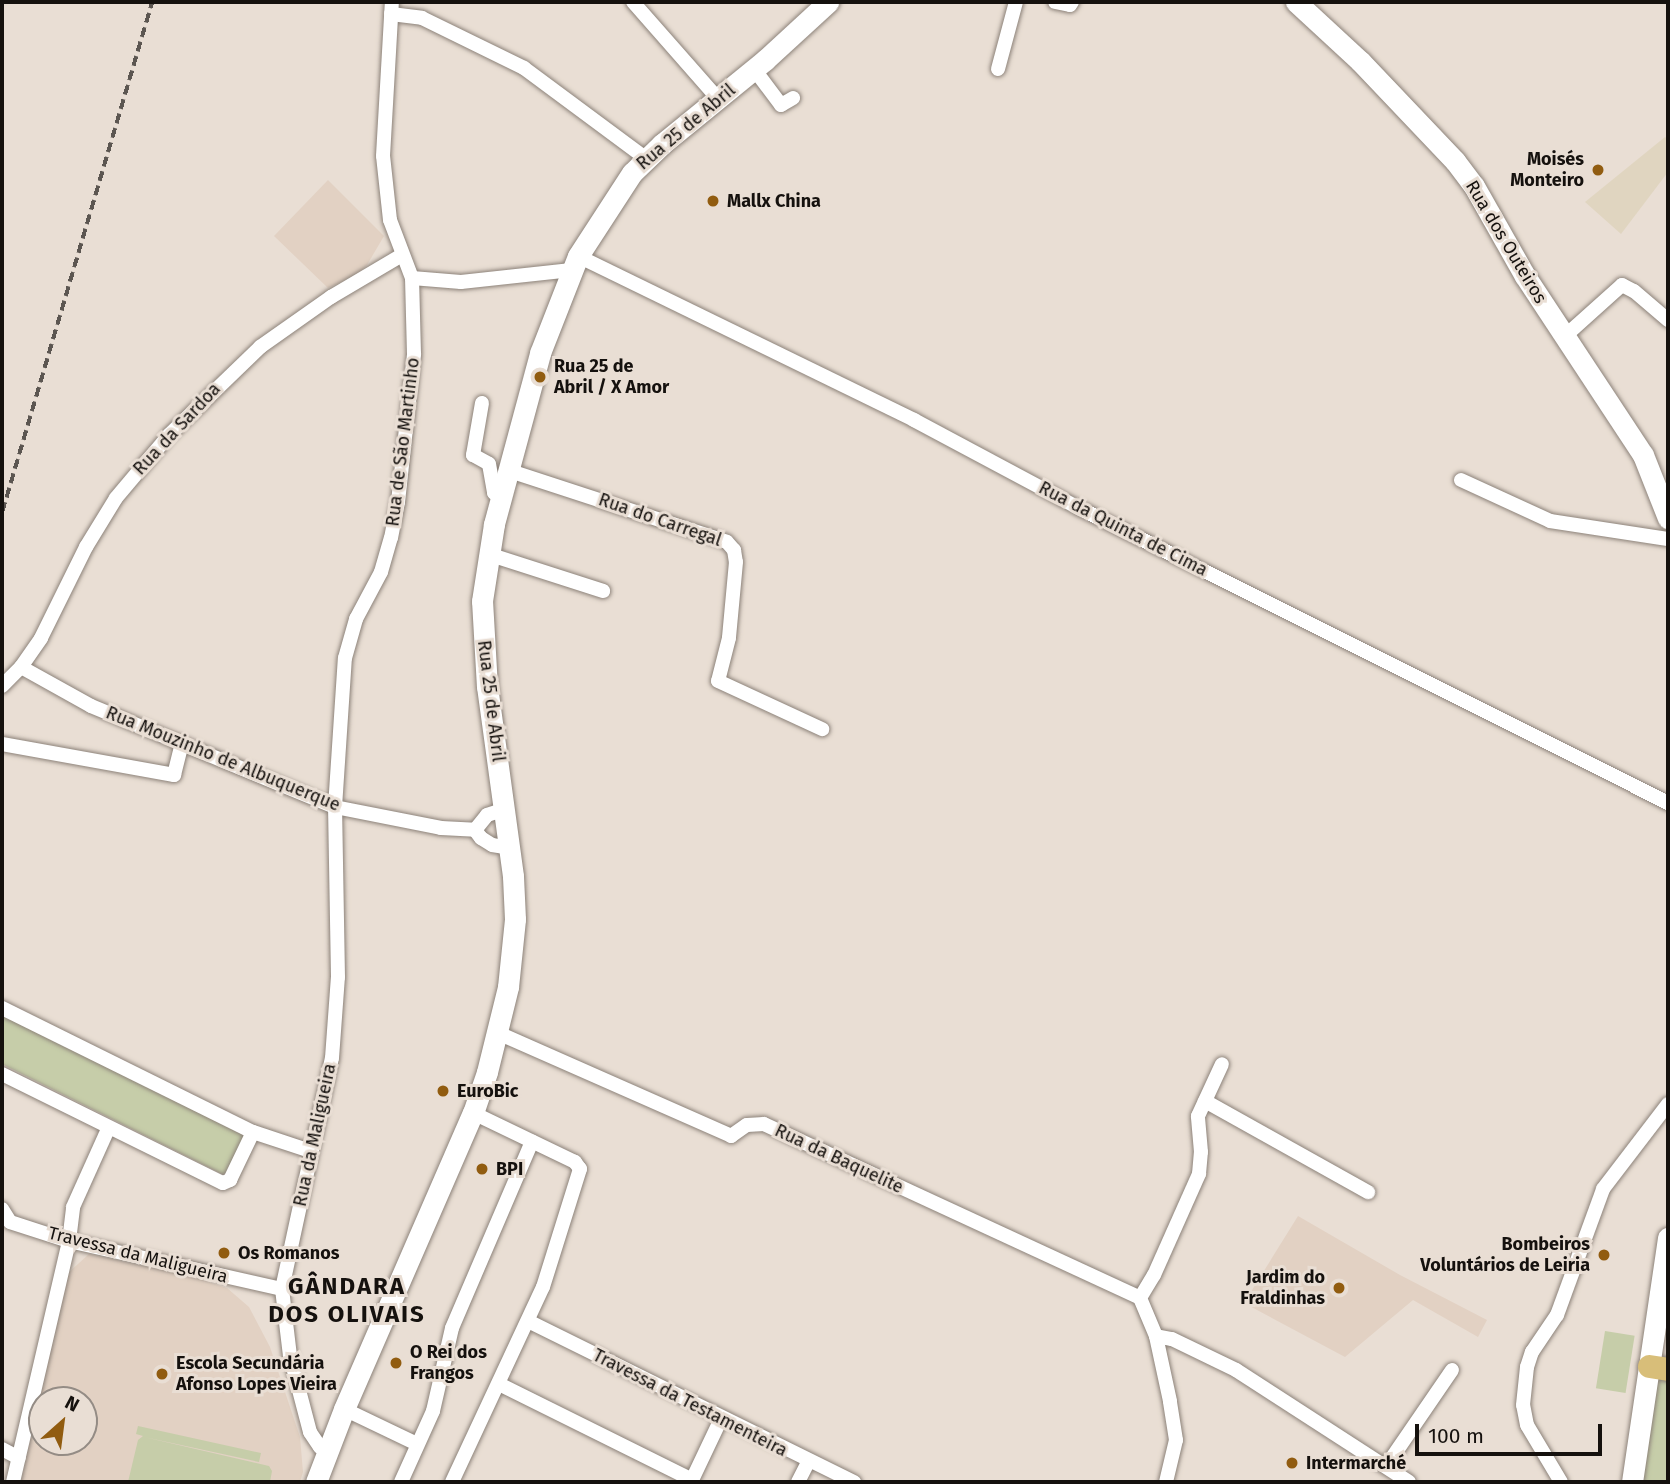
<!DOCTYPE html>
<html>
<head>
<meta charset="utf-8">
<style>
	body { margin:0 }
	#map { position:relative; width:1670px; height:1484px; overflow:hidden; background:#e9ded4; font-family:"Fira Sans",sans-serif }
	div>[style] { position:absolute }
	.built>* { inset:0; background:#e2d1c3 }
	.industrial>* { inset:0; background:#e0d5c0 }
	.green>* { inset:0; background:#c6cda9; transform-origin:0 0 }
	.roads { filter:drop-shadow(0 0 2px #8c8279) drop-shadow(0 0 2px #8c8279) }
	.street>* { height:14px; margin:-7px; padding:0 7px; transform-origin:7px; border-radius:7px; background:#fff }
	.secondary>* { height:21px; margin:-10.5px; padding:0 10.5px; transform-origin:10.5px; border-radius:10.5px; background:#fff }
	.primary>* { height:23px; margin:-11.5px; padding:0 11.5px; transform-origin:11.5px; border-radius:11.5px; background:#d8be79 }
	.rail>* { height:3.5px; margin-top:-1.75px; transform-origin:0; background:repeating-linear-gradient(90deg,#5c5651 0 10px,transparent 0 15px) }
	.dots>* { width:19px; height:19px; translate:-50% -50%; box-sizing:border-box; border:4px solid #e9ded4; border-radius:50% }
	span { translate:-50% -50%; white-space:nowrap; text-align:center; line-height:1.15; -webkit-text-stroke:6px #e9ded4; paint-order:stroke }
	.street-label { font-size:18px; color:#15110e }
	.poi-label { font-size:18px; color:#15110e; font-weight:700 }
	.right { translate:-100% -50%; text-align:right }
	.left { translate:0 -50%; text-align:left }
	.district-label { font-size:24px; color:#15110e; font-weight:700; letter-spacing:2px }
	.frame { position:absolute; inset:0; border:4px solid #15110e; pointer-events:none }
	.north { position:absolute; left:28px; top:1386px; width:70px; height:70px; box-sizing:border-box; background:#e9ded4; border:2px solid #948c85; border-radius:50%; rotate:28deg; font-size:19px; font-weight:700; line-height:28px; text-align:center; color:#15110e }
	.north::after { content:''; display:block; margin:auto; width:24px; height:32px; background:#915c10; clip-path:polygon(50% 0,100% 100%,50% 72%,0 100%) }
	.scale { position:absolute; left:1415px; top:1424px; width:187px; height:32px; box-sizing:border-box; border:4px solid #15110e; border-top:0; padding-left:9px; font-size:21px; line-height:24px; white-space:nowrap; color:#15110e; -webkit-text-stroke:5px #e9ded4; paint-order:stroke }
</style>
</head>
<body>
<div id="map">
	<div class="built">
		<i style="clip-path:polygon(328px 180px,384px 236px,367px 265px,356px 275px,328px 288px,274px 236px)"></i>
		<i style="clip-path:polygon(1298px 1216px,1400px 1275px,1487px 1320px,1478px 1337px,1413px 1300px,1345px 1357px,1244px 1303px)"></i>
		<i style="clip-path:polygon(evenodd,89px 1254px,193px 1277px,227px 1288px,249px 1307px,270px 1347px,300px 1437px,303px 1472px,300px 1482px,21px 1482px,67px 1274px,89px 1254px,42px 1400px,84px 1400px,84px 1442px,42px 1442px,42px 1400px)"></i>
	</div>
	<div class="industrial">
		<i style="clip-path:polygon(1665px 137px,1668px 139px,1668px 172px,1621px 234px,1585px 202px)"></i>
	</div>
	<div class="green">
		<i style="clip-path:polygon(2px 1014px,242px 1134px,245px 1138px,226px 1173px,222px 1174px,2px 1064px)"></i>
		<i style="left:1605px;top:1331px;width:30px;height:58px;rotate:9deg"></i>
		<i style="clip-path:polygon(1659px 1375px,1668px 1377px,1668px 1482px,1640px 1482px)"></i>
		<i style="clip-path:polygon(138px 1426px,261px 1453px,259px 1462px,144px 1437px,269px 1466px,272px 1471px,270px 1482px,128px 1482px,138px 1440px,143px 1436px,136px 1434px)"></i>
	</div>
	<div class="roads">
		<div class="street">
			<i style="left:633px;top:2px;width:130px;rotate:48.7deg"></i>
			<i style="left:1055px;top:2px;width:15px;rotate:11deg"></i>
			<i style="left:1070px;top:5px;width:4px;rotate:-56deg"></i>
			<i style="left:391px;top:14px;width:31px;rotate:7deg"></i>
			<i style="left:422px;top:18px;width:114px;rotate:26.1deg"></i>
			<i style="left:524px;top:68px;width:151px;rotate:36.6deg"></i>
			<i style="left:754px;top:69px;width:45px;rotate:53.1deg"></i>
			<i style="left:781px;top:105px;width:14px;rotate:-30deg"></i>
			<i style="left:998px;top:69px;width:69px;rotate:-75deg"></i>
			<i style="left:578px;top:256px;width:374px;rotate:26deg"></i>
			<i style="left:914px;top:420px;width:189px;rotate:28.1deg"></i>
			<i style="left:1081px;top:509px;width:657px;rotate:26.6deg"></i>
			<i style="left:412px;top:278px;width:49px;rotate:4.7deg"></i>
			<i style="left:461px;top:282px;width:111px;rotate:-6.2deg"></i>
			<i style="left:1564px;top:337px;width:78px;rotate:-41.9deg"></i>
			<i style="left:1622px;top:285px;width:13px;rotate:27deg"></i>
			<i style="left:1634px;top:291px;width:45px;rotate:40.5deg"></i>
			<i style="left:482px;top:403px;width:53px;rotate:99.8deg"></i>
			<i style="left:473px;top:455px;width:18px;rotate:29deg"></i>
			<i style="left:489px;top:464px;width:29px;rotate:80deg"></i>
			<i style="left:494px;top:493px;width:8px;rotate:23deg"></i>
			<i style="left:507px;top:470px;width:231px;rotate:18.1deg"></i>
			<i style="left:727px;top:542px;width:11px;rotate:49deg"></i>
			<i style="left:734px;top:550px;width:12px;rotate:81deg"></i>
			<i style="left:736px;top:562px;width:76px;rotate:95.3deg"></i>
			<i style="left:729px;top:638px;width:44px;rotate:104.3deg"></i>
			<i style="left:718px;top:681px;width:115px;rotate:24.8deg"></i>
			<i style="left:1461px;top:480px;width:98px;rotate:24.7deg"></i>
			<i style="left:1550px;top:521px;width:119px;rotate:8.7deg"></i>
			<i style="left:488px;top:554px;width:121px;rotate:17.8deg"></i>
			<i style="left:21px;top:667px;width:80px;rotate:29.1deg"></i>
			<i style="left:91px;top:706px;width:264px;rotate:22.5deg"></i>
			<i style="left:335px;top:807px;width:108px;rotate:11.2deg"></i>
			<i style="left:441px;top:828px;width:34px;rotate:3deg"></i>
			<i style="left:2px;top:686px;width:27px;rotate:-45deg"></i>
			<i style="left:21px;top:667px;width:35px;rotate:-55deg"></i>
			<i style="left:41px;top:638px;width:102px;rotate:-63.7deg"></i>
			<i style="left:86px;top:547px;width:57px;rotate:-58.5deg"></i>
			<i style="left:116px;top:498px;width:82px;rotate:-49.9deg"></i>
			<i style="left:169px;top:435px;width:127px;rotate:-44deg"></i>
			<i style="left:260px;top:347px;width:87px;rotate:-35.2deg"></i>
			<i style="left:331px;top:297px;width:82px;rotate:-30.6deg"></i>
			<i style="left:2px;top:744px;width:175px;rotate:10.2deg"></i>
			<i style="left:174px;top:775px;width:33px;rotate:-76deg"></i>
			<i style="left:475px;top:830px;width:10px;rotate:53deg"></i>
			<i style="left:481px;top:838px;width:13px;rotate:32deg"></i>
			<i style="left:492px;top:845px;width:18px;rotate:9deg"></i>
			<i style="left:475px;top:830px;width:19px;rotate:-51deg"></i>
			<i style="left:487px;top:815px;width:19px;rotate:-18deg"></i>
			<i style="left:2px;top:1008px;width:280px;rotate:26.3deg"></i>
			<i style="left:253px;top:1132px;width:60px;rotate:18.4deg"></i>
			<i style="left:498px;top:1033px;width:255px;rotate:23.8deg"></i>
			<i style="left:731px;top:1136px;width:19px;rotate:-35deg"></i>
			<i style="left:747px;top:1125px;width:17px;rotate:-3deg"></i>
			<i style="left:764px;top:1124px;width:414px;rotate:24.8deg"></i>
			<i style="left:2px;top:1074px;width:246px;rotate:26.3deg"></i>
			<i style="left:223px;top:1183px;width:8px;rotate:-23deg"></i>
			<i style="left:230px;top:1180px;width:53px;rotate:-64.4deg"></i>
			<i style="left:1205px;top:1101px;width:187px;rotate:29.2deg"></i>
			<i style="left:2px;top:1209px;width:15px;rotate:58deg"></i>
			<i style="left:10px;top:1222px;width:62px;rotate:17.9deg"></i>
			<i style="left:69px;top:1241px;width:218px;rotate:12.7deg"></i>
			<i style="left:528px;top:1321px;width:364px;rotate:26.3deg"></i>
			<i style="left:1156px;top:1336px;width:16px;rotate:11deg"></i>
			<i style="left:1172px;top:1339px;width:71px;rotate:25.8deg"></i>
			<i style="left:1236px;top:1370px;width:206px;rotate:32.9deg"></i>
			<i style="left:499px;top:1384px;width:216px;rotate:26.4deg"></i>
			<i style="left:692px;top:1480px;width:68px;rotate:-64.6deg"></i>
			<i style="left:344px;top:1409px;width:81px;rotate:25.6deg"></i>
			<i style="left:2px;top:1449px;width:19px;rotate:28deg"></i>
			<i style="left:328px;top:1451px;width:9px;rotate:-153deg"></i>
			<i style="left:320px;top:1447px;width:18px;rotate:-124deg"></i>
			<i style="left:310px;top:1432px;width:79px;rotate:-104.7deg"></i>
			<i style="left:290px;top:1356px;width:67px;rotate:-96.8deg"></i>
			<i style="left:282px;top:1289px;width:236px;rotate:-77.8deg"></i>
			<i style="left:332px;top:1058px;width:81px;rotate:-85.8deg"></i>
			<i style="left:338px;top:977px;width:170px;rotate:-91deg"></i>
			<i style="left:335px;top:807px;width:149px;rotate:-86.2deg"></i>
			<i style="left:345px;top:658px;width:41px;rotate:-74.2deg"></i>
			<i style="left:356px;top:619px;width:53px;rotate:-62deg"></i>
			<i style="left:381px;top:572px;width:35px;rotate:-74deg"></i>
			<i style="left:391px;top:538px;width:37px;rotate:-79deg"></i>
			<i style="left:398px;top:502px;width:149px;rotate:-83.8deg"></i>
			<i style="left:414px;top:354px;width:76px;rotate:-91.5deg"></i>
			<i style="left:412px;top:278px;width:62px;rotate:-110.8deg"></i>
			<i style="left:390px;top:220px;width:64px;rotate:-96.2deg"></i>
			<i style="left:383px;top:156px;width:154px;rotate:-86.7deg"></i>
			<i style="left:1387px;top:1465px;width:115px;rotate:-55.6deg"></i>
			<i style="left:13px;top:1482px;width:247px;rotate:-76.9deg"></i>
			<i style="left:69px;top:1241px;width:34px;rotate:-83deg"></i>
			<i style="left:73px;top:1207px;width:85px;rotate:-65.8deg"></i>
			<i style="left:401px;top:1482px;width:78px;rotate:-65.7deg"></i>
			<i style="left:433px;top:1411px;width:85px;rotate:-77.1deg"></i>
			<i style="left:452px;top:1328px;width:203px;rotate:-66.8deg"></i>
			<i style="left:452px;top:1482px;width:215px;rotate:-65deg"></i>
			<i style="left:543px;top:1287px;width:124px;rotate:-72.6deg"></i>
			<i style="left:580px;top:1169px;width:9px;rotate:-126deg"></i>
			<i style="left:575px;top:1162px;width:113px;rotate:-154.3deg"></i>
			<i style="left:798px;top:1482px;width:22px;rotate:-63deg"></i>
			<i style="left:1166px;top:1482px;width:43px;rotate:-76.6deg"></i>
			<i style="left:1176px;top:1440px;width:39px;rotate:-99deg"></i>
			<i style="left:1170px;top:1401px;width:66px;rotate:-102.2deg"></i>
			<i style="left:1156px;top:1336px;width:41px;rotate:-112.8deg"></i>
			<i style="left:1140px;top:1298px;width:27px;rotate:-59deg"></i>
			<i style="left:1154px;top:1275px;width:111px;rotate:-66deg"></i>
			<i style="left:1199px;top:1174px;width:22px;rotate:-85deg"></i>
			<i style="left:1201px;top:1152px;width:36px;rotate:-95deg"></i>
			<i style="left:1198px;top:1116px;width:57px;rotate:-65.2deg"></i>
			<i style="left:1561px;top:1482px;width:66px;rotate:-120.8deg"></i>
			<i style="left:1527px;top:1425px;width:20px;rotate:-101deg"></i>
			<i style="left:1523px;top:1405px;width:38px;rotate:-84deg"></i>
			<i style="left:1527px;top:1367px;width:16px;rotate:-72deg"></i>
			<i style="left:1532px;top:1352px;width:45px;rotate:-56deg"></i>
			<i style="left:1557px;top:1315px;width:134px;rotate:-69.9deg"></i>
			<i style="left:1603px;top:1189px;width:107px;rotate:-52.6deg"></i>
		</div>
		<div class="secondary">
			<i style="left:1296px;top:2px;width:87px;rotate:42.7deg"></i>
			<i style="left:1360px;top:61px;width:138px;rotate:46.5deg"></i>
			<i style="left:1455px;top:161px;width:31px;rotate:53deg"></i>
			<i style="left:1474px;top:186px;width:103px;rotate:60.5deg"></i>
			<i style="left:1525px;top:276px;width:214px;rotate:56.6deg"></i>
			<i style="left:1643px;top:455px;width:68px;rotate:68.4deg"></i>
			<i style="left:316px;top:1482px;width:78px;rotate:-69deg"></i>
			<i style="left:344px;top:1409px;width:323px;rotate:-66.5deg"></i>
			<i style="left:473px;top:1113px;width:43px;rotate:-71.1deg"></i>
			<i style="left:487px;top:1072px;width:88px;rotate:-76.1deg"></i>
			<i style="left:508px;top:987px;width:68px;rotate:-84.1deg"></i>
			<i style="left:515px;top:919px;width:43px;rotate:-92.7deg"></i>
			<i style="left:513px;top:876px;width:191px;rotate:-97.8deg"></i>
			<i style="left:487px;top:687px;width:86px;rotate:-93.3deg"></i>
			<i style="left:482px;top:601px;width:78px;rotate:-81.1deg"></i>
			<i style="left:494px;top:524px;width:177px;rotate:-74.9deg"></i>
			<i style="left:540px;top:353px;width:104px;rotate:-68.6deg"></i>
			<i style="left:578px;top:256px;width:99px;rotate:-57deg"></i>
			<i style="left:632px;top:173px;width:42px;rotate:-44deg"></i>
			<i style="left:662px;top:144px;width:133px;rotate:-39.2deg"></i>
			<i style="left:765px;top:60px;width:86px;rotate:-42.6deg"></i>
			<i style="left:1632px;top:1482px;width:247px;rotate:-81.6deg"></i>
		</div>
		<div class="primary">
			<i style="left:1649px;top:1366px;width:19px;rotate:9deg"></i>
		</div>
	</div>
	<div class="rail">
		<i style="left:2px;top:512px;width:532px;rotate:-73.61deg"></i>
	</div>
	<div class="dots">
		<i style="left:1598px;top:170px;background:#915c10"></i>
		<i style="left:713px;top:201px;background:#915c10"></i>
		<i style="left:540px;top:377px;background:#915c10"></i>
		<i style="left:443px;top:1091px;background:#915c10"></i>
		<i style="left:482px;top:1169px;background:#915c10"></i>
		<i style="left:224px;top:1253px;background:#915c10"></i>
		<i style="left:1604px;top:1255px;background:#915c10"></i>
		<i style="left:1339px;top:1288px;background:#915c10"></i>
		<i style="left:396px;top:1363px;background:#915c10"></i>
		<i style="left:162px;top:1374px;background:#915c10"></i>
		<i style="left:1292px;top:1463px;background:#915c10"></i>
	</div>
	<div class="street-label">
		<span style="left:686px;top:127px;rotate:-40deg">Rua 25 de Abril</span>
		<span style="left:1506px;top:242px;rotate:59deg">Rua dos Outeiros</span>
		<span style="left:177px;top:429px;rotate:-47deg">Rua da Sardoa</span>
		<span style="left:403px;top:442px;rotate:-83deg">Rua de São Martinho</span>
		<span style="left:660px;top:520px;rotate:19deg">Rua do Carregal</span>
		<span style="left:1123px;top:529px;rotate:27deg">Rua da Quinta de Cima</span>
		<span style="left:491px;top:701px;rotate:83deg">Rua 25 de Abril</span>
		<span style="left:223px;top:759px;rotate:22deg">Rua Mouzinho de Albuquerque</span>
		<span style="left:315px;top:1135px;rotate:-78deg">Rua da Maligueira</span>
		<span style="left:839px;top:1159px;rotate:25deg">Rua da Baquelite</span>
		<span style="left:138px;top:1255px;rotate:14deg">Travessa da Maligueira</span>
		<span style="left:690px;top:1403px;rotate:27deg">Travessa da Testamenteira</span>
	</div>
	<div class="poi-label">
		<span class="right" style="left:1584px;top:170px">Moisés<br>Monteiro</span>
		<span class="left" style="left:727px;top:201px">Mallx China</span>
		<span class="left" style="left:554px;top:377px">Rua 25 de<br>Abril / X Amor</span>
		<span class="left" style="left:457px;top:1091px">EuroBic</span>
		<span class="left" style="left:496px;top:1169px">BPI</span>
		<span class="right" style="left:1590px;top:1255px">Bombeiros<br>Voluntários de Leiria</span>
		<span class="left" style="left:238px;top:1253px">Os Romanos</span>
		<span class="right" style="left:1325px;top:1288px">Jardim do<br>Fraldinhas</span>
		<span class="left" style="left:410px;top:1363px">O Rei dos<br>Frangos</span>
		<span class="left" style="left:176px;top:1374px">Escola Secundária<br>Afonso Lopes Vieira</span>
		<span class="left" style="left:1306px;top:1463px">Intermarché</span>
	</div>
	<div class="district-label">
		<span style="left:347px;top:1301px">GÂNDARA<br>DOS OLIVAIS</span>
	</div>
	<div class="frame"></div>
	<div class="north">N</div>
	<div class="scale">100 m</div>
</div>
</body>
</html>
